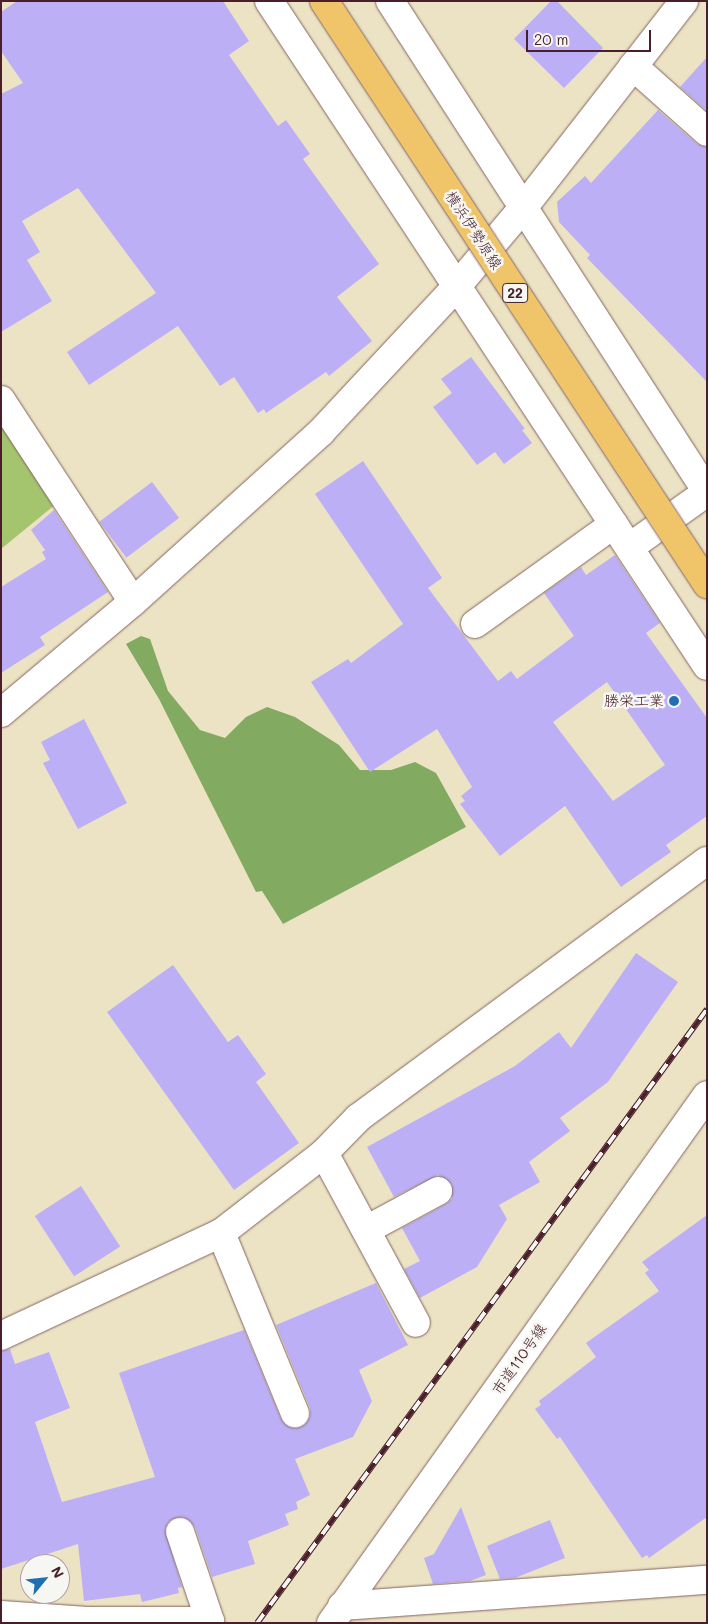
<!DOCTYPE html>
<html>
<head>
<meta charset="utf-8">
<style>
	body { margin:0 }
	#map { position:relative; width:708px; height:1624px; overflow:hidden; background:#ece3c4; font-family:Mali,"Klee One",sans-serif }
	div>[style] { position:absolute }
	.green>* { inset:0; background:#a4c56e }
	.forest>* { inset:0; background:#83aa61 }
	.building>* { inset:0; background:#bdaff6; transform-origin:0 0 }
	.roads { filter:drop-shadow(0 0 1px #836461) drop-shadow(0 0 1px #836461) }
	.minor>* { height:28px; margin:-14px; padding:0 14px; transform-origin:14px; border-radius:14px; background:#fff }
	.rail>* { height:5.5px; margin-top:-2.75px; transform-origin:0; background:repeating-linear-gradient(90deg,#f6f6f2 0 11px,#4a1f2b 0 22px); box-sizing:border-box; border-block:1px solid #4a1f2b }
	.bridges { filter:drop-shadow(0 0 1px #836461) drop-shadow(0 0 1px #836461) }
	.major-bridge>* { height:28px; margin:-14px; padding:0 14px; transform-origin:14px; border-radius:14px; background:#f0c469 }
	.dots>* { width:14px; height:14px; translate:-50% -50%; box-sizing:border-box; border:2px solid #f6f6f2; border-radius:50% }
	span { translate:-50% -50%; white-space:nowrap; text-align:center; line-height:1.15; -webkit-text-stroke:5px #f6f6f2; paint-order:stroke }
	.shield-label span { padding:1px 4px; background:#f6f6f2; border:1px solid; border-radius:4px; -webkit-text-stroke-width:0 }
	.shield-label { font-size:14px; color:#4a1f2b; font-weight:700 }
	.street-label { font-size:15px; color:#4a1f2b }
	.poi-label { font-size:15px; color:#4a1f2b }
	.right { translate:-100% -50%; text-align:right }
	.frame { position:absolute; inset:0; border:2px solid #4a1f2b; pointer-events:none }
	.north { position:absolute; left:20px; top:1554px; width:50px; height:50px; box-sizing:border-box; background:#f6f6f2; border:1px solid #b1a0a2; border-radius:50%; rotate:62deg; font-size:14px; font-weight:700; line-height:20px; text-align:center; color:#4a1f2b }
	.north::after { content:''; display:block; margin:auto; width:18px; height:22px; background:#1f6fb2; clip-path:polygon(50% 0,100% 100%,50% 72%,0 100%) }
	.scale { position:absolute; left:526px; top:30px; width:125px; height:22px; box-sizing:border-box; border:2px solid #4a1f2b; border-top:0; padding-left:6px; font-size:15px; line-height:18px; white-space:nowrap; color:#4a1f2b; -webkit-text-stroke:4px #f6f6f2; paint-order:stroke }
</style>
</head>
<body>
<div id="map">
	<div class="green">
		<i style="clip-path:polygon(1px 420px,56px 504px,1px 549px)"></i>
	</div>
	<div class="forest">
		<i style="clip-path:polygon(141px 636px,150px 639px,168px 691px,200px 730px,225px 738px,246px 717px,267px 707px,295px 717px,339px 745px,360px 770px,391px 770px,415px 762px,436px 773px,466px 827px,283px 924px,262px 891px,256px 892px,159px 699px,126px 644px)"></i>
	</div>
	<div class="building">
		<i style="clip-path:polygon(17px 1px,223px 1px,249px 41px,229px 55px,278px 126px,286px 120px,310px 154px,303px 159px,379px 264px,337px 297px,372px 341px,329px 376px,326px 372px,266px 413px,264px 409px,258px 413px,234px 377px,220px 386px,178px 326px,89px 385px,67px 352px,156px 293px,78px 188px,22px 221px,40px 252px,27px 260px,52px 301px,1px 332px,1px 94px,23px 83px,1px 51px,1px 12px)"></i>
		<i style="clip-path:polygon(551px 1px,557px 1px,603px 48px,564px 88px,514px 39px)"></i>
		<i style="clip-path:polygon(707px 57px,707px 111px,680px 87px)"></i>
		<i style="clip-path:polygon(658px 110px,697px 144px,707px 147px,707px 382px,587px 258px,590px 255px,559px 222px,557px 202px,585px 176px,591px 183px)"></i>
		<i style="clip-path:polygon(471px 357px,525px 429px,522px 430px,532px 443px,504px 464px,495px 452px,477px 465px,433px 407px,452px 393px,441px 379px)"></i>
		<i style="clip-path:polygon(evenodd,363px 461px,442px 578px,428px 588px,498px 681px,511px 671px,517px 679px,574px 636px,544px 593px,581px 567px,586px 575px,615px 555px,660px 623px,646px 633px,707px 718px,707px 816px,666px 845px,671px 852px,621px 887px,565px 806px,500px 856px,460px 804px,465px 801px,461px 796px,472px 787px,437px 729px,370px 772px,311px 682px,348px 659px,351px 663px,403px 624px,315px 494px,363px 461px,607px 682px,665px 765px,613px 801px,553px 722px,607px 682px)"></i>
		<i style="left:152px;top:482px;width:45px;height:66px;rotate:53deg"></i>
		<i style="clip-path:polygon(54px 510px,108px 592px,40px 637px,45px 645px,1px 673px,1px 587px,46px 559px,42px 552px,45px 550px,31px 530px)"></i>
		<i style="clip-path:polygon(84px 719px,127px 803px,78px 829px,43px 763px,50px 760px,41px 742px)"></i>
		<i style="clip-path:polygon(636px 953px,678px 982px,608px 1082px,560px 1118px,570px 1131px,529px 1162px,540px 1182px,499px 1205px,507px 1219px,477px 1267px,420px 1298px,404px 1269px,420px 1261px,402px 1228px,446px 1204px,452px 1199px,452px 1184px,438px 1175px,394px 1197px,367px 1147px,515px 1066px,559px 1032px,571px 1048px)"></i>
		<i style="clip-path:polygon(173px 965px,228px 1042px,238px 1035px,266px 1074px,256px 1082px,299px 1143px,234px 1190px,107px 1012px)"></i>
		<i style="left:81px;top:1186px;width:72px;height:55px;rotate:57deg"></i>
		<i style="clip-path:polygon(707px 1215px,707px 1517px,649px 1558px,647px 1555px,642px 1558px,560px 1437px,557px 1439px,535px 1409px,541px 1405px,539px 1401px,596px 1357px,586px 1343px,659px 1291px,645px 1273px,649px 1270px,642px 1262px)"></i>
		<i style="clip-path:polygon(376px 1283px,408px 1345px,359px 1370px,372px 1401px,353px 1437px,295px 1459px,310px 1495px,296px 1502px,298px 1509px,285px 1514px,289px 1525px,248px 1541px,255px 1564px,212px 1577px,195px 1527px,183px 1517px,169px 1521px,165px 1529px,182px 1587px,178px 1588px,179px 1593px,142px 1602px,140px 1594px,84px 1601px,78px 1544px,1px 1569px,1px 1351px,10px 1349px,15px 1364px,49px 1352px,70px 1408px,35px 1422px,62px 1502px,155px 1477px,119px 1373px,244px 1330px,281px 1419px,292px 1428px,301px 1427px,310px 1416px,310px 1408px,276px 1325px)"></i>
		<i style="clip-path:polygon(461px 1507px,486px 1575px,470px 1581px,433px 1584px,424px 1558px,434px 1554px)"></i>
		<i style="clip-path:polygon(550px 1520px,565px 1558px,515px 1578px,500px 1579px,487px 1546px)"></i>
	</div>
	<div class="roads">
		<div class="minor">
			<i style="left:269px;top:1px;width:796px;rotate:56.63deg"></i>
			<i style="left:390px;top:1px;width:584px;rotate:57.15deg"></i>
			<i style="left:633px;top:66px;width:99px;rotate:41.7deg"></i>
			<i style="left:1px;top:400px;width:241px;rotate:56.8deg"></i>
			<i style="left:630px;top:547px;width:95px;rotate:-35.5deg"></i>
			<i style="left:475px;top:624px;width:171px;rotate:-35.7deg"></i>
			<i style="left:1px;top:713px;width:172px;rotate:-40.1deg"></i>
			<i style="left:133px;top:602px;width:253px;rotate:-42.1deg"></i>
			<i style="left:321px;top:432px;width:200px;rotate:-47deg"></i>
			<i style="left:457px;top:286px;width:102px;rotate:-49.8deg"></i>
			<i style="left:523px;top:208px;width:262px;rotate:-52.1deg"></i>
			<i style="left:324px;top:1153px;width:193px;rotate:61.6deg"></i>
			<i style="left:366px;top:1230px;width:82px;rotate:-28.4deg"></i>
			<i style="left:221px;top:1233px;width:195px;rotate:67.7deg"></i>
			<i style="left:1px;top:1336px;width:243px;rotate:-25.1deg"></i>
			<i style="left:221px;top:1233px;width:130px;rotate:-37.8deg"></i>
			<i style="left:324px;top:1153px;width:49px;rotate:-45.8deg"></i>
			<i style="left:358px;top:1118px;width:433px;rotate:-36.4deg"></i>
			<i style="left:342px;top:1606px;width:366px;rotate:-4.1deg"></i>
			<i style="left:1px;top:1615px;width:86px;rotate:4deg"></i>
			<i style="left:87px;top:1621px;width:123px"></i>
			<i style="left:210px;top:1621px;width:94px;rotate:-108.6deg"></i>
			<i style="left:331px;top:1623px;width:648px;rotate:-54.54deg"></i>
		</div>
	</div>
	<div class="rail">
		<i style="left:257px;top:1623px;width:761px;rotate:-53.76deg"></i>
	</div>
	<div class="bridges">
		<div class="major-bridge">
			<i style="left:324px;top:1px;width:698px;rotate:56.7deg"></i>
		</div>
	</div>
	<div class="dots">
		<i style="left:674px;top:701px;background:#1f6fb2"></i>
	</div>
	<div class="shield-label">
		<span style="left:515px;top:293px">22</span>
	</div>
	<div class="street-label">
		<span style="left:474px;top:230px;rotate:57deg">横浜伊勢原線</span>
		<span style="left:519px;top:1359px;rotate:-55deg">市道110号線</span>
	</div>
	<div class="poi-label">
		<span class="right" style="left:664px;top:701px">勝栄工業</span>
	</div>
	<div class="frame"></div>
	<div class="north">N</div>
	<div class="scale">20 m</div>
</div>
</body>
</html>
